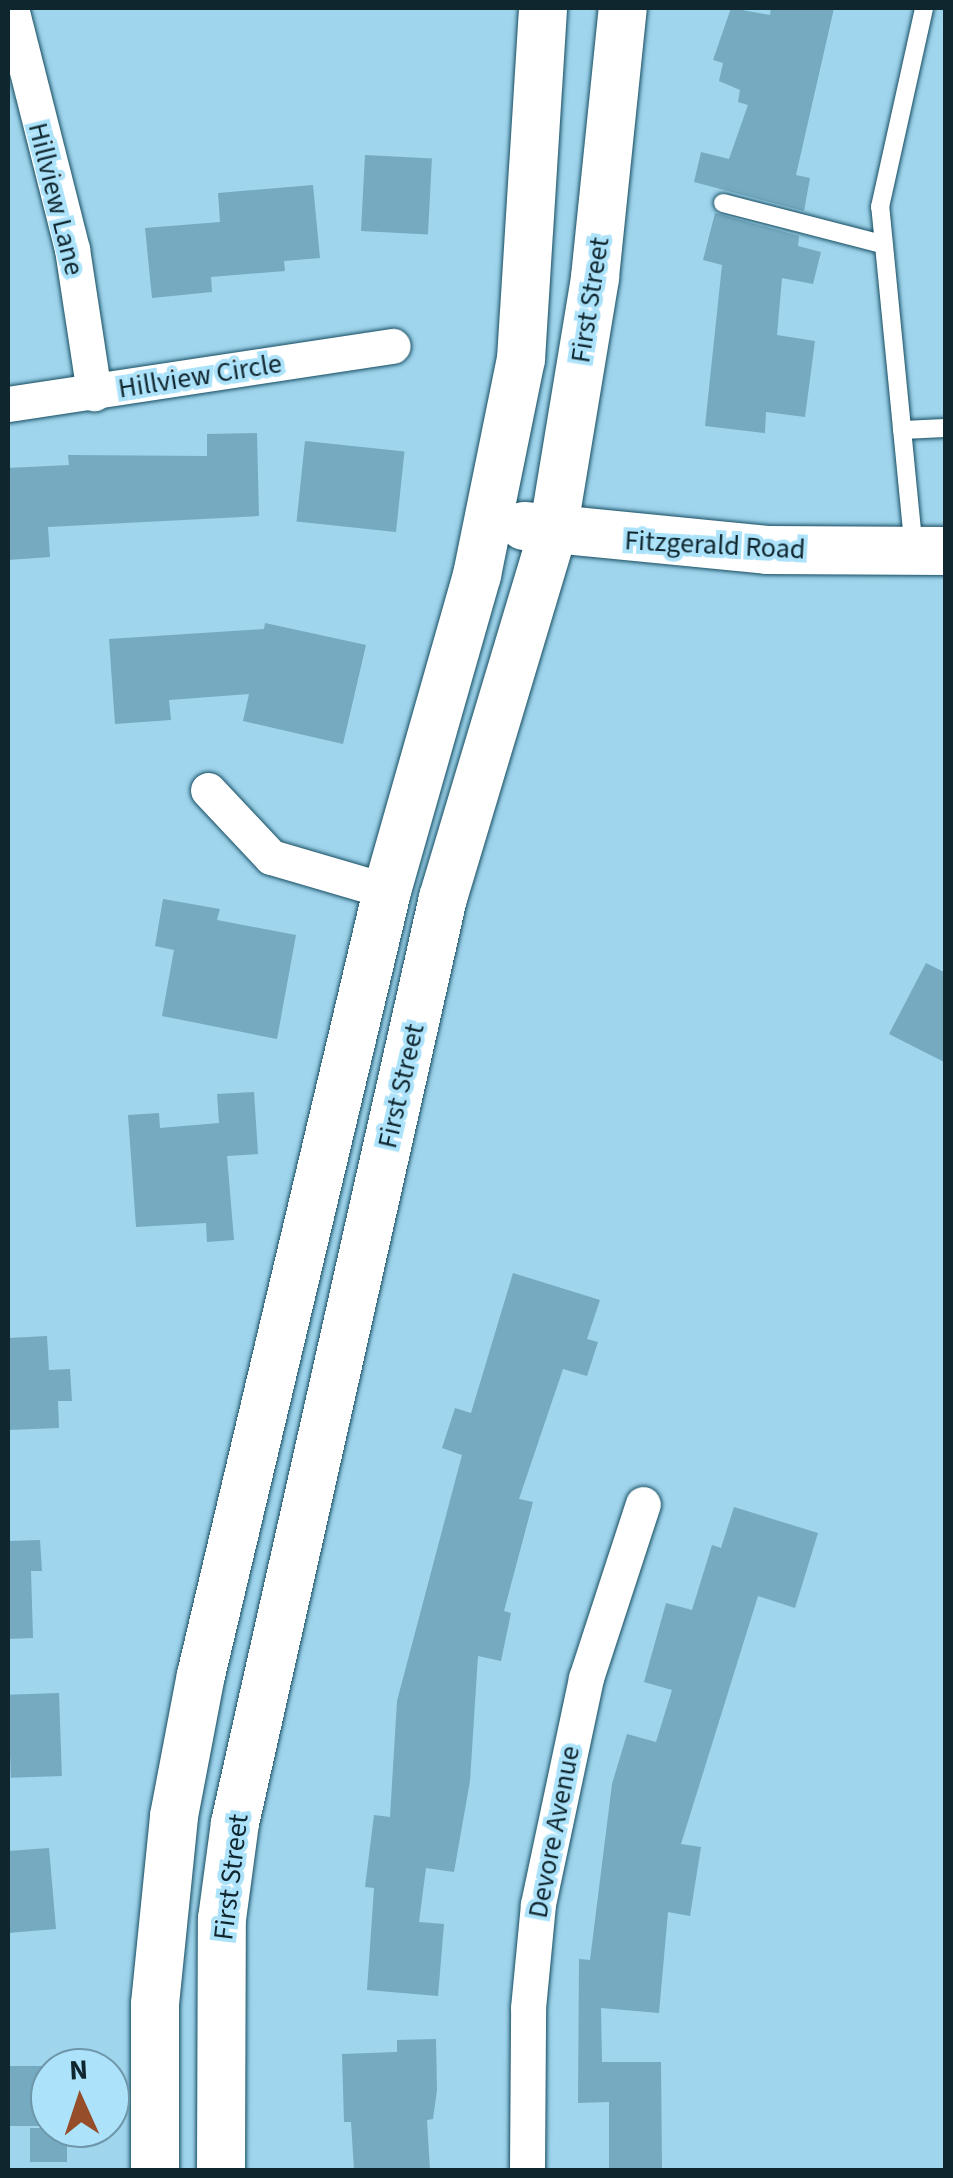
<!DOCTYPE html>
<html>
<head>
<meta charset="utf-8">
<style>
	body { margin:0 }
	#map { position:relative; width:953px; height:2178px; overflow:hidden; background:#9fd5ed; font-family:"Source Sans 3",sans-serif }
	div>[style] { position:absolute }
	.building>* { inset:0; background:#75aac0; transform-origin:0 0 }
	.roads { filter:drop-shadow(0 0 2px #174d61) drop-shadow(0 0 2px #174d61) }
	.service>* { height:18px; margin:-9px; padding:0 9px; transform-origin:9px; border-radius:9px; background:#fff }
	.minor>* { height:35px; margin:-17.5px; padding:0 17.5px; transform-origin:17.5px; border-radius:17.5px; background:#fff }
	.secondary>* { height:48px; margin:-24px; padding:0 24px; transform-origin:24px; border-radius:24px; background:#fff }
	span { translate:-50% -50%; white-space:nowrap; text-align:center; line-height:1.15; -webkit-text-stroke:8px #ace3fa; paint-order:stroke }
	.street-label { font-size:28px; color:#10262f }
	.frame { position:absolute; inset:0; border:10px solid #10262f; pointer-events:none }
	.north { position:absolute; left:30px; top:2048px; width:100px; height:100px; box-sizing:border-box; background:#ace3fa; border:2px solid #6e97a9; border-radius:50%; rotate:357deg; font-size:28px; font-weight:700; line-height:40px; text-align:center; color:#10262f }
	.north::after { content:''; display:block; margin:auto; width:35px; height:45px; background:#954e29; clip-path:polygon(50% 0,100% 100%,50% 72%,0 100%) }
</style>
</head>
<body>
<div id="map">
	<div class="building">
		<i style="clip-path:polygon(731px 8px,770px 15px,771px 8px,834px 8px,796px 175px,810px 178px,804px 211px,694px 182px,701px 152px,729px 159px,748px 105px,738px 102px,740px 90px,719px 81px,723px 63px,713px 60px)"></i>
		<i style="left:365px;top:155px;width:67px;height:76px;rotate:3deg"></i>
		<i style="clip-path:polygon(313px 185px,320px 258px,284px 261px,285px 271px,211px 277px,212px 292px,152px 298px,145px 228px,220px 222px,218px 193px)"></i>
		<i style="clip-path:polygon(715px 213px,799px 236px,798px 246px,821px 252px,813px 284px,782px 278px,777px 335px,815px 341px,805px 417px,766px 412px,765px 433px,705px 426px,722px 265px,703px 260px)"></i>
		<i style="clip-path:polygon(257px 433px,259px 516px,48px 527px,50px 557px,8px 560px,8px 468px,69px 465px,68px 455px,207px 456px,207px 434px)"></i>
		<i style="left:305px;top:441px;width:100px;height:81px;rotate:6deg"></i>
		<i style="clip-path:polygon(265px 623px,366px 645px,343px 744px,243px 721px,249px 694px,169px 700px,171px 720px,115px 724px,109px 639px,264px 629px)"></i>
		<i style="clip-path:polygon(163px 899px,220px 909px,217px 920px,296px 935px,277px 1039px,162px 1016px,174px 950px,155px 946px)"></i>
		<i style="clip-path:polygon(926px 963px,946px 973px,946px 1063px,889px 1034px)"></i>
		<i style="clip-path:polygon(254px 1092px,258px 1154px,227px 1156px,234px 1240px,207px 1242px,206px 1223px,136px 1227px,128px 1115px,159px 1113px,160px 1128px,219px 1123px,217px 1094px)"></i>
		<i style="clip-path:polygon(513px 1273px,600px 1300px,587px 1339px,598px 1342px,587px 1376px,563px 1369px,519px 1499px,533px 1502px,504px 1611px,511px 1613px,501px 1661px,478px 1656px,470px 1781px,454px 1872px,426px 1868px,419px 1922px,444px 1924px,438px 1996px,367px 1990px,374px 1888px,365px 1887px,374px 1815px,390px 1817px,397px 1701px,462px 1455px,442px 1448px,455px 1408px,471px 1413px)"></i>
		<i style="clip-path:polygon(47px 1336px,49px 1370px,70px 1369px,72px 1401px,58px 1401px,59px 1428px,8px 1430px,8px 1338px)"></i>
		<i style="clip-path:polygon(734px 1507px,818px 1533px,795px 1608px,758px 1596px,681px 1844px,701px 1847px,690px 1916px,668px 1912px,659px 2013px,601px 2008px,602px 2062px,661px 2062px,662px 2170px,609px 2170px,609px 2102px,578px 2103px,579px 1959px,590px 1960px,612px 1784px,627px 1734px,656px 1742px,672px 1690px,644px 1682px,666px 1603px,692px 1610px,712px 1545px,721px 1548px)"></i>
		<i style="clip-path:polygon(40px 1540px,42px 1571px,31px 1571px,33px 1638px,8px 1639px,8px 1541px)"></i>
		<i style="left:59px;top:1693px;width:83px;height:51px;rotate:88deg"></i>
		<i style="clip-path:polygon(49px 1848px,56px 1929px,8px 1933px,8px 1851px)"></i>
		<i style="clip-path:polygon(436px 2039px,437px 2090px,433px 2119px,427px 2120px,430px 2170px,354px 2170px,351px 2122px,344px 2122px,342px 2054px,397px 2052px,397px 2040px)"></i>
		<i style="left:50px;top:2066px;width:60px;height:42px;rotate:90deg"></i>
		<i style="left:30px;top:2128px;width:37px;height:34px"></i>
	</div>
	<div class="roads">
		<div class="service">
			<i style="left:723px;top:203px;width:164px;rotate:14.5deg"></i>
			<i style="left:902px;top:430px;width:44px;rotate:-2.6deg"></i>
			<i style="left:914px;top:551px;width:346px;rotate:-95.6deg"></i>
			<i style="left:880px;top:207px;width:204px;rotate:-77.5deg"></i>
		</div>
		<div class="minor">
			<i style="left:11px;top:8px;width:249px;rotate:75.8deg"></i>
			<i style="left:72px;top:249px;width:146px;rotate:81.3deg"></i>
			<i style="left:8px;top:404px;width:389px;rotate:-8.6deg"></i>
			<i style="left:208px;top:790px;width:92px;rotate:46.8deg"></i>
			<i style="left:271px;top:857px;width:121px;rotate:16.3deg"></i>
			<i style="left:527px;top:2170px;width:162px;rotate:-89.6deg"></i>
			<i style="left:528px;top:2008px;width:104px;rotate:-84.5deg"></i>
			<i style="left:538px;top:1904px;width:231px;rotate:-78deg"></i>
			<i style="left:586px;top:1678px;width:183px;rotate:-71.9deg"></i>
		</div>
		<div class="secondary">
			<i style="left:524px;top:526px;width:244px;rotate:5.6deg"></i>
			<i style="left:767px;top:550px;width:179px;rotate:0.3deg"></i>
			<i style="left:155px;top:2170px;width:166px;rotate:-90deg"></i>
			<i style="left:155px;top:2004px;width:189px;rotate:-84.2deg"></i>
			<i style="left:174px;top:1816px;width:144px;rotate:-79.2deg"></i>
			<i style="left:201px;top:1675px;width:806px;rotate:-76.65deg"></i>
			<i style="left:387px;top:891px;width:329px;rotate:-74.1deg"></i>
			<i style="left:477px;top:575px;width:220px;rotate:-78.5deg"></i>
			<i style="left:521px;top:359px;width:352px;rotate:-86.4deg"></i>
			<i style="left:221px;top:2170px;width:251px;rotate:-89.8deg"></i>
			<i style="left:222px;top:1919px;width:97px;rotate:-82.3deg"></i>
			<i style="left:235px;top:1823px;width:948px;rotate:-77.33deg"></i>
			<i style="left:443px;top:898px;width:382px;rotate:-73.3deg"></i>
			<i style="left:553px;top:532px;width:258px;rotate:-80.6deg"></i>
			<i style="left:595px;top:277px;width:270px;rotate:-84.1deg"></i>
		</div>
	</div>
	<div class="street-label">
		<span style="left:56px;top:199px;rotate:76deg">Hillview Lane</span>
		<span style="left:590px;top:300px;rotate:-81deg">First Street</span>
		<span style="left:200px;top:376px;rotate:-9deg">Hillview Circle</span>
		<span style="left:715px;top:545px;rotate:3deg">Fitzgerald Road</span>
		<span style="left:401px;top:1086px;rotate:-77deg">First Street</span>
		<span style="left:554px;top:1832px;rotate:-79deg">Devore Avenue</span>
		<span style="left:231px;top:1877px;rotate:-83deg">First Street</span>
	</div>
	<div class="frame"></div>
	<div class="north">N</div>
</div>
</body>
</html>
